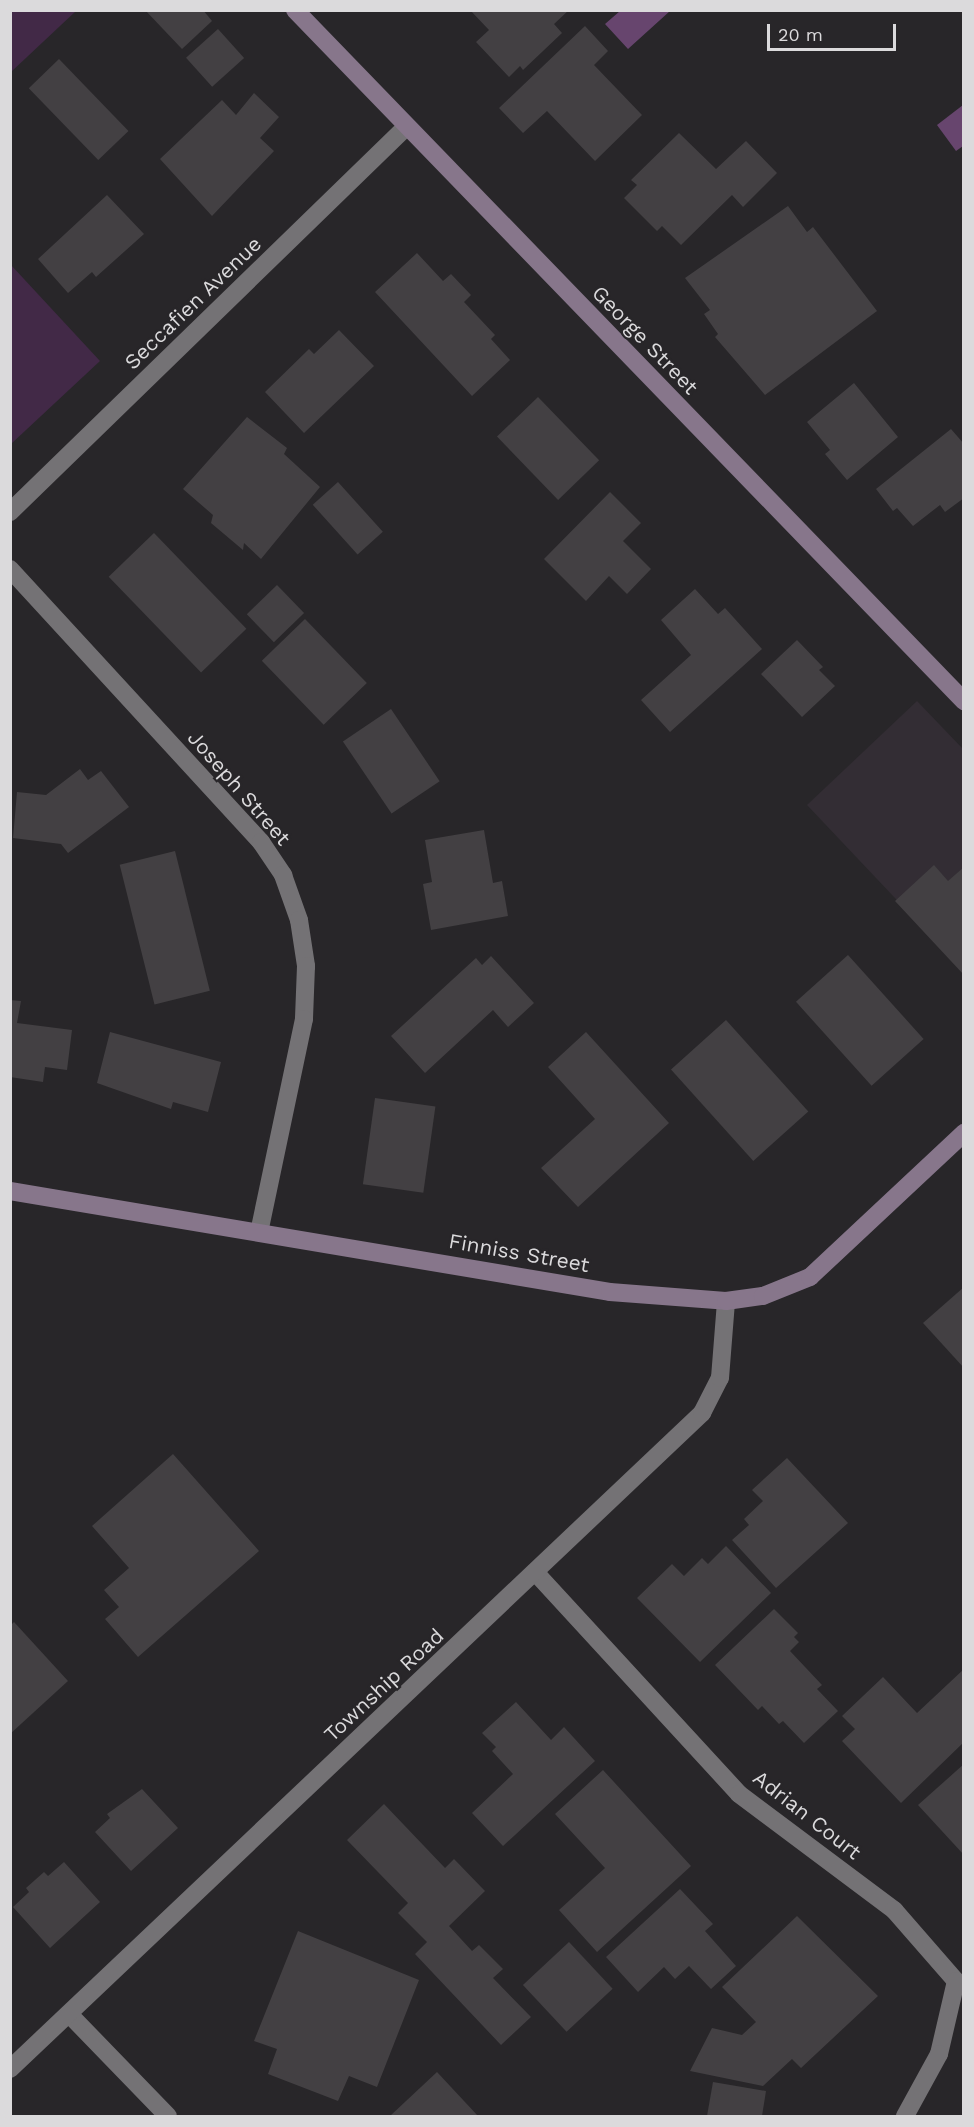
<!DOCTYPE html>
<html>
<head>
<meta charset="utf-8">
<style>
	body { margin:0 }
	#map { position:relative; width:974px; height:2127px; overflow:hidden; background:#282629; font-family:"Work Sans",sans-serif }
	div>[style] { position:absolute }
	.built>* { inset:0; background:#332d34 }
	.green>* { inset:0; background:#422947 }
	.water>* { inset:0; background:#67456e }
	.building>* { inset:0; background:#434043; transform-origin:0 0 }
	.street>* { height:18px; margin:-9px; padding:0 9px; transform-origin:9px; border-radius:9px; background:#747275 }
	.secondary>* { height:18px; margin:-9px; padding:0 9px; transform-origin:9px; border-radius:9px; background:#87768b }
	span { translate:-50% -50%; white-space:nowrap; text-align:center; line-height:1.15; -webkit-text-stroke:4.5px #282629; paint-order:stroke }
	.street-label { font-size:21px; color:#dbdadc }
	.frame { position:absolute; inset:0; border:12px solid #dbdadc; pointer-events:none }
	.scale { position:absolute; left:767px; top:24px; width:129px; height:27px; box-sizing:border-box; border:3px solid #dbdadc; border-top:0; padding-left:8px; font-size:18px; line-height:21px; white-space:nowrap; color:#dbdadc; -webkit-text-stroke:4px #282629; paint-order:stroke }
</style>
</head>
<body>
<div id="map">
	<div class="built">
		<i style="clip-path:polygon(917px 701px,963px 749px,963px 970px,807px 805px)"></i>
	</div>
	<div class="green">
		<i style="clip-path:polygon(11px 10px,76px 10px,76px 11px,11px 72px)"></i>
		<i style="clip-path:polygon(11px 265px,100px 361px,11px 444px)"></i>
	</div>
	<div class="water">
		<i style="clip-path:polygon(620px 11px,620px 10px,670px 11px,628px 49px,605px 24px)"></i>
		<i style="clip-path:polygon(963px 105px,963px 146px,956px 151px,937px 125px)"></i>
	</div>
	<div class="building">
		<i style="clip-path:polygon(145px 10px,203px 10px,212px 21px,182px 49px)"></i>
		<i style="clip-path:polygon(470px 10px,569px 10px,554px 24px,562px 33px,523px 70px,520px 66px,509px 77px,476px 42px,489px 30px)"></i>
		<i style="clip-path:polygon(585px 26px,608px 51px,594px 65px,642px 115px,595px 161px,547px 111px,523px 133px,499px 108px)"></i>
		<i style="left:218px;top:29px;width:39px;height:43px;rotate:48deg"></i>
		<i style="left:59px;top:59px;width:100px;height:42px;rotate:46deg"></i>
		<i style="clip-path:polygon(254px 93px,279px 117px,260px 138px,274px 151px,212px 216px,160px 159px,222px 100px,236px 115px)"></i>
		<i style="clip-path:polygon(679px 133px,716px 169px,746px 141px,777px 173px,743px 207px,732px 195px,681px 245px,662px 226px,657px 231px,624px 198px,637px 185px,631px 180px)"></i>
		<i style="clip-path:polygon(107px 195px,144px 234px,96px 277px,92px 272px,68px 293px,38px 259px)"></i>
		<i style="clip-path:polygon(788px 206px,807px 232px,813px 227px,877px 311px,765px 395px,715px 337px,718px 334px,704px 314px,710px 310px,685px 278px)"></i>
		<i style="clip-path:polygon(417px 253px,443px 281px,451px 274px,471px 295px,464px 302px,495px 335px,491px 339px,510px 360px,472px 396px,375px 292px)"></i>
		<i style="clip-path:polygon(339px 330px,374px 366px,304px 433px,265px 392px,309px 349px,314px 354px)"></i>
		<i style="clip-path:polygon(854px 383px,898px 437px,847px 480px,825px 454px,830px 450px,807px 422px)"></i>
		<i style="left:538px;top:397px;width:88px;height:57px;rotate:46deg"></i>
		<i style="clip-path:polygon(247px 417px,287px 448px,284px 454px,320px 487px,261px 559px,244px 543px,243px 550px,211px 523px,213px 515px,183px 489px)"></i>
		<i style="clip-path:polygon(951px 429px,964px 444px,964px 498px,945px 512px,940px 505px,913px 526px,897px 508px,893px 511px,876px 489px)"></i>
		<i style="left:338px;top:482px;width:67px;height:34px;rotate:48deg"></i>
		<i style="clip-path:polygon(610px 492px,641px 523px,623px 541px,651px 569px,627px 594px,609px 576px,586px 601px,544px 559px)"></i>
		<i style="left:154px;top:533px;width:133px;height:63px;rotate:46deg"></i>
		<i style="left:277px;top:585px;width:39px;height:42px;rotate:46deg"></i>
		<i style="clip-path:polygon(695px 589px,718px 614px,725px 608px,762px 649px,670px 732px,641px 700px,691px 655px,661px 620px)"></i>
		<i style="left:305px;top:619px;width:89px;height:60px;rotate:46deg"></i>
		<i style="clip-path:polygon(797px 640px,823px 667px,819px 670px,835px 686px,802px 717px,761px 674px)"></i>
		<i style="left:391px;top:709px;width:87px;height:58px;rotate:56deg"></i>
		<i style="clip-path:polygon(80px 769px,88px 780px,101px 771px,129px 807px,68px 853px,61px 844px,13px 838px,17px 792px,46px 795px)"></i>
		<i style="clip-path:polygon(484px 830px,493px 883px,502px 881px,508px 916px,431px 930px,423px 884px,432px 882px,425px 840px)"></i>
		<i style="left:175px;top:851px;width:144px;height:57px;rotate:76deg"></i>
		<i style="clip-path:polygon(934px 865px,948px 881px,964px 867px,964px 975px,895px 901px)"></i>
		<i style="left:848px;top:955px;width:113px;height:70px;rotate:48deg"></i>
		<i style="clip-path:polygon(491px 956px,534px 1003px,508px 1027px,493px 1010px,425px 1073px,391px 1036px,476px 958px,482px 965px)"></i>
		<i style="clip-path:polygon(10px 1000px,21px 1001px,17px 1023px,72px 1030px,67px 1070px,45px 1067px,43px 1082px,10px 1077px)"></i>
		<i style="left:726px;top:1020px;width:123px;height:74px;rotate:48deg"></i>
		<i style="clip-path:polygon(110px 1032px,221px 1062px,208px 1112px,173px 1102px,171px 1109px,97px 1083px)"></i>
		<i style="clip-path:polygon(586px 1032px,669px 1123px,578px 1207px,541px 1168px,595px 1119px,548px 1067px)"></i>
		<i style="left:375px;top:1098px;width:61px;height:87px;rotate:8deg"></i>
		<i style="clip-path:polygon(964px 1287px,964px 1368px,923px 1323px)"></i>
		<i style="clip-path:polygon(173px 1454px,259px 1551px,138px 1657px,105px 1619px,119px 1607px,104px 1590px,129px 1568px,92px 1526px)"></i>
		<i style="clip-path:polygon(787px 1458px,848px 1523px,776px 1588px,732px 1540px,749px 1525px,744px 1519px,763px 1501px,752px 1490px)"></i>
		<i style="clip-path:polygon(726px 1546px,771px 1593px,700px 1662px,637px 1598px,672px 1564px,684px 1576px,702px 1558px,708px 1564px)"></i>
		<i style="clip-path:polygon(774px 1609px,798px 1633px,794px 1637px,799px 1642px,790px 1651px,822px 1685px,817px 1689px,838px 1711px,804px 1743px,783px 1721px,779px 1724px,762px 1706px,758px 1710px,715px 1665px)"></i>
		<i style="clip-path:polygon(14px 1622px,68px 1681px,10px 1734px,10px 1626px)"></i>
		<i style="clip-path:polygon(964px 1669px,964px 1742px,901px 1803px,842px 1741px,855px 1729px,842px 1716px,883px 1677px,917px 1713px)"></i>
		<i style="clip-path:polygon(516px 1702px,551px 1740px,564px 1727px,595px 1761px,503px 1846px,472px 1813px,513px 1774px,492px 1751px,496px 1747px,482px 1733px)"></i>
		<i style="clip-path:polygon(964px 1764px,964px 1855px,918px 1805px)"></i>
		<i style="clip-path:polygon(603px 1770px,691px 1866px,597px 1952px,559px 1910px,605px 1868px,555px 1814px)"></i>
		<i style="clip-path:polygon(142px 1789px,178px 1828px,131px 1871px,95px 1832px,110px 1818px,107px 1814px)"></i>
		<i style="clip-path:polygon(384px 1804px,445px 1868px,454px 1859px,485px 1891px,449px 1926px,472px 1951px,479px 1945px,503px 1969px,493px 1978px,531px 2017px,501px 2045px,415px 1954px,427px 1942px,398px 1913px,408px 1903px,347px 1840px)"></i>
		<i style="clip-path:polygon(64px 1862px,100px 1902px,50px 1948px,13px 1907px,29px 1892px,26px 1888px,44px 1872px,48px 1876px)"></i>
		<i style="clip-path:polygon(680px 1889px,713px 1924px,705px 1931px,736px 1966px,711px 1989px,689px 1966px,675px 1979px,664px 1967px,638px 1992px,606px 1957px)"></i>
		<i style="clip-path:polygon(797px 1916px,878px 1996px,801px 2068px,792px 2059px,763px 2086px,690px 2071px,712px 2028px,742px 2035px,756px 2022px,722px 1987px)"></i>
		<i style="clip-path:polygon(298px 1931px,419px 1980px,377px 2087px,349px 2076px,338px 2101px,268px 2074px,277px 2049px,254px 2041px)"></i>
		<i style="left:569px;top:1942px;width:64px;height:63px;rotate:47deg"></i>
		<i style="clip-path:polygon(437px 2072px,478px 2116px,390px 2116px)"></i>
		<i style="clip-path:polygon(713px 2082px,766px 2091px,762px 2116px,707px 2116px)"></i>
	</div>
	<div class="street">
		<i style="left:10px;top:512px;width:552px;rotate:-44.19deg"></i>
		<i style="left:10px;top:569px;width:371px;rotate:47.4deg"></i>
		<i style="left:261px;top:842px;width:40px;rotate:56deg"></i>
		<i style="left:283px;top:875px;width:48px;rotate:70.4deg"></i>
		<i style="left:299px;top:920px;width:47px;rotate:81.3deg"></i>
		<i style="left:306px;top:966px;width:53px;rotate:92.2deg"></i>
		<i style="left:304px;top:1019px;width:218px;rotate:101.9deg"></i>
		<i style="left:535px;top:1572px;width:301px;rotate:47.4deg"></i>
		<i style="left:739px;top:1794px;width:194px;rotate:36.8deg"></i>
		<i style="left:894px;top:1910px;width:94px;rotate:48.9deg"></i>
		<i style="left:956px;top:1981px;width:75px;rotate:103.1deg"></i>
		<i style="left:939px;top:2054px;width:71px;rotate:118.7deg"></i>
		<i style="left:69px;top:2014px;width:142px;rotate:45.9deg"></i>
		<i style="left:10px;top:2069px;width:954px;rotate:-43.47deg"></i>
		<i style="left:702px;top:1413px;width:39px;rotate:-63deg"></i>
		<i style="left:720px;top:1378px;width:77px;rotate:-85.5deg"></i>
	</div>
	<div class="secondary">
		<i style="left:295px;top:10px;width:962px;rotate:45.93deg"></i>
		<i style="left:10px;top:1191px;width:608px;rotate:9.56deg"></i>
		<i style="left:610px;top:1292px;width:116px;rotate:4.4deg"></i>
		<i style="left:726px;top:1301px;width:37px;rotate:-8deg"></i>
		<i style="left:763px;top:1296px;width:51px;rotate:-22deg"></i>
		<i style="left:810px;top:1277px;width:211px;rotate:-43.1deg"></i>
	</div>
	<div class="street-label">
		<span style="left:193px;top:303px;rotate:-44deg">Seccafien Avenue</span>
		<span style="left:645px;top:340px;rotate:46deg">George Street</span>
		<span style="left:239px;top:788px;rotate:49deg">Joseph Street</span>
		<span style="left:519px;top:1253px;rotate:10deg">Finniss Street</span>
		<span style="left:384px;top:1685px;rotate:-43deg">Township Road</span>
		<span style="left:807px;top:1815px;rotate:38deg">Adrian Court</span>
	</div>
	<div class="frame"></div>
	<div class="scale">20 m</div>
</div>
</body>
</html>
